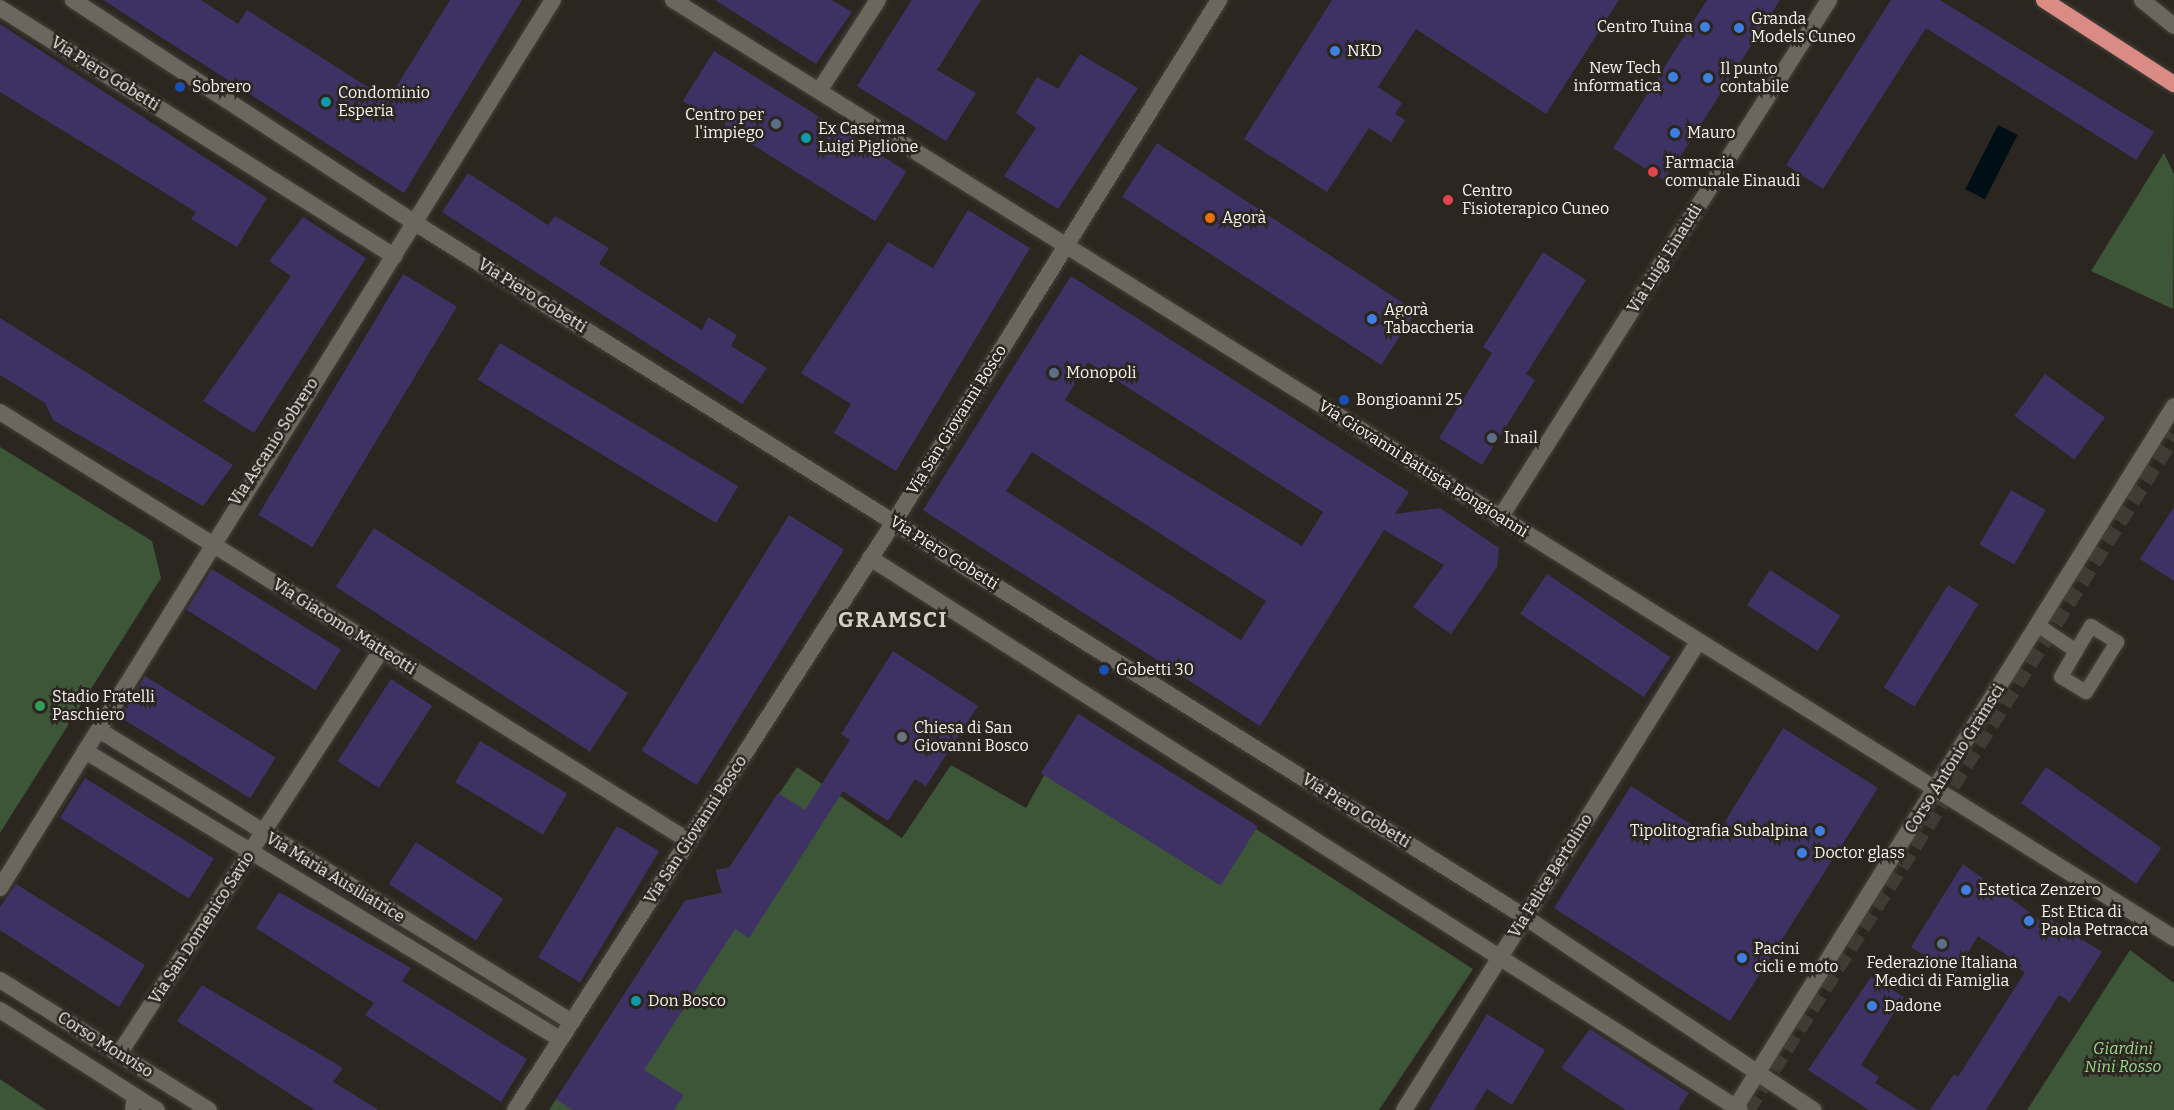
<!DOCTYPE html>
<html>
<head>
<meta charset="utf-8">
<style>
	body { margin:0 }
	#map { position:relative; width:2174px; height:1110px; overflow:hidden; background:#2b261f; font-family:Bitter,serif }
	div>[style] { position:absolute }
	.green>* { inset:0; background:#3c5637 }
	.water>* { inset:0; background:#000f15; transform-origin:0 0 }
	.building>* { inset:0; background:#3e3265; transform-origin:0 0 }
	.trunk-tunnel>* { height:16px; margin-top:-8px; transform-origin:0; background:repeating-linear-gradient(90deg,#403b34 0 16px,transparent 0 24px) }
	.roads { filter:drop-shadow(0 0 2px #45413c) drop-shadow(0 0 2px #45413c) }
	.service>* { height:14px; margin:-7px; padding:0 7px; transform-origin:7px; border-radius:7px; background:#6c665e }
	.minor>* { height:16px; margin:-8px; padding:0 8px; transform-origin:8px; border-radius:8px; background:#6c665e }
	.secondary>* { height:16px; margin:-8px; padding:0 8px; transform-origin:8px; border-radius:8px; background:#6c665e }
	.trunk>* { height:16px; margin:-8px; padding:0 8px; transform-origin:8px; border-radius:8px; background:#da8b84 }
	.dots>* { width:16px; height:16px; translate:-50% -50%; box-sizing:border-box; border:3px solid #2b261f; border-radius:50% }
	span { translate:-50% -50%; white-space:nowrap; text-align:center; line-height:1.15; -webkit-text-stroke:5px #2b261f; paint-order:stroke }
	.poi-label { font-size:16px; color:#f8f4f0 }
	.left { translate:0 -50%; text-align:left }
	.right { translate:-100% -50%; text-align:right }
	.street-label { font-size:16px; color:#f8f4f0 }
	.park-label { font-size:16px; color:#9cd88f; font-style:italic }
	.district-label { font-size:22px; color:#d7d0c7; font-weight:700; letter-spacing:1.5px }
</style>
</head>
<body>
<div id="map">
	<div class="green">
		<i style="clip-path:polygon(2164px 153px,2174px 174px,2173px 309px,2091px 271px)"></i>
		<i style="clip-path:polygon(0 447px,152px 541px,161px 578px,0 833px)"></i>
		<i style="clip-path:polygon(1078px 714px,1473px 969px,1379px 1110px,549px 1110px,685px 901px,722px 893px,716px 870px,729px 868px,797px 767px,902px 838px,951px 765px,1026px 808px)"></i>
		<i style="clip-path:polygon(2130px 950px,2174px 983px,2174px 1110px,2027px 1110px)"></i>
		<i style="clip-path:polygon(0 1079px,40px 1106px,46px 1110px,0 1110px)"></i>
	</div>
	<div class="water">
		<i style="left:1998px;top:125px;width:22px;height:72px;rotate:27deg"></i>
	</div>
	<div class="building">
		<i style="clip-path:polygon(103px 0,201px 0,238px 24px,247px 10px,388px 100px,450px 0,522px 0,404px 193px)"></i>
		<i style="clip-path:polygon(715px 0,832px 0,852px 12px,816px 64px)"></i>
		<i style="clip-path:polygon(912px 0,981px 0,937px 70px,976px 93px,946px 141px,857px 86px)"></i>
		<i style="clip-path:polygon(1332px 0,1619px 0,1546px 114px,1416px 29px,1378px 87px,1402px 103px,1395px 114px,1405px 120px,1391px 142px,1369px 128px,1327px 192px,1244px 139px)"></i>
		<i style="clip-path:polygon(1707px 0,1780px 0,1665px 181px,1613px 148px)"></i>
		<i style="clip-path:polygon(1891px 0,1940px 0,2154px 132px,2136px 160px,1926px 28px,1823px 189px,1786px 165px)"></i>
		<i style="clip-path:polygon(0 24px,267px 198px,237px 247px,191px 219px,196px 212px,0 92px)"></i>
		<i style="left:714px;top:51px;width:227px;height:59px;rotate:32deg"></i>
		<i style="clip-path:polygon(1080px 54px,1138px 88px,1058px 209px,1004px 176px,1036px 128px,1016px 113px,1037px 77px,1058px 89px)"></i>
		<i style="left:1157px;top:143px;width:309px;height:64px;rotate:33deg"></i>
		<i style="clip-path:polygon(468px 173px,548px 225px,555px 216px,609px 248px,599px 264px,702px 330px,708px 317px,737px 335px,731px 346px,767px 368px,742px 404px,442px 212px)"></i>
		<i style="clip-path:polygon(968px 210px,1030px 248px,896px 471px,834px 433px,851px 404px,801px 373px,888px 242px,933px 268px)"></i>
		<i style="clip-path:polygon(303px 217px,366px 258px,254px 433px,203px 401px,291px 276px,269px 261px)"></i>
		<i style="clip-path:polygon(1543px 252px,1586px 280px,1526px 374px,1535px 380px,1482px 465px,1439px 438px,1492px 353px,1483px 347px)"></i>
		<i style="left:403px;top:274px;width:63px;height:281px;rotate:31deg"></i>
		<i style="clip-path:polygon(evenodd,1071px 276px,1409px 492px,1395px 514px,1440px 508px,1499px 548px,1497px 567px,1451px 634px,1413px 607px,1444px 565px,1384px 530px,1260px 726px,923px 510px,1071px 276px,1088px 362px,1323px 512px,1302px 546px,1065px 400px,1088px 362px,1071px 276px,1032px 452px,1266px 601px,1241px 640px,1006px 491px,1032px 452px)"></i>
		<i style="clip-path:polygon(0 318px,233px 465px,203px 506px,53px 420px,45px 403px,0 375px)"></i>
		<i style="left:500px;top:343px;width:278px;height:43px;rotate:31deg"></i>
		<i style="left:2045px;top:374px;width:74px;height:52px;rotate:36deg"></i>
		<i style="left:2011px;top:490px;width:40px;height:63px;rotate:30deg"></i>
		<i style="clip-path:polygon(2174px 507px,2174px 581px,2140px 559px)"></i>
		<i style="left:789px;top:515px;width:65px;height:278px;rotate:32deg"></i>
		<i style="left:374px;top:528px;width:303px;height:70px;rotate:33deg"></i>
		<i style="left:212px;top:569px;width:152px;height:48px;rotate:32deg"></i>
		<i style="left:1770px;top:570px;width:84px;height:42px;rotate:33deg"></i>
		<i style="left:1547px;top:574px;width:149px;height:48px;rotate:34deg"></i>
		<i style="left:1948px;top:585px;width:36px;height:121px;rotate:32deg"></i>
		<i style="clip-path:polygon(893px 651px,978px 706px,926px 786px,915px 779px,888px 821px,843px 791px,749px 938px,735px 929px,644px 1070px,684px 1095px,674px 1110px,572px 1110px,556px 1099px,685px 901px,722px 893px,716px 870px,729px 868px,778px 793px,805px 810px,850px 740px,841px 734px)"></i>
		<i style="left:145px;top:676px;width:154px;height:48px;rotate:32deg"></i>
		<i style="left:391px;top:679px;width:49px;height:98px;rotate:33deg"></i>
		<i style="left:1078px;top:714px;width:212px;height:70px;rotate:32deg"></i>
		<i style="clip-path:polygon(1783px 728px,1878px 788px,1730px 1021px,1554px 908px,1631px 786px,1714px 839px)"></i>
		<i style="left:480px;top:741px;width:102px;height:48px;rotate:31deg"></i>
		<i style="left:2046px;top:767px;width:141px;height:44px;rotate:35deg"></i>
		<i style="left:85px;top:778px;width:152px;height:47px;rotate:32deg"></i>
		<i style="left:617px;top:826px;width:49px;height:153px;rotate:31deg"></i>
		<i style="left:416px;top:842px;width:104px;height:50px;rotate:33deg"></i>
		<i style="clip-path:polygon(1963px 864px,2047px 925px,2051px 919px,2102px 952px,2070px 1002px,2059px 995px,1986px 1110px,1930px 1110px,1954px 1074px,1958px 1077px,2025px 972px,2019px 969px,2022px 965px,1978px 936px,1954px 975px,1911px 947px)"></i>
		<i style="clip-path:polygon(16px 884px,145px 965px,119px 1007px,0 930px,0 907px)"></i>
		<i style="clip-path:polygon(279px 892px,411px 968px,402px 981px,527px 1059px,501px 1102px,365px 1015px,374px 1003px,256px 928px)"></i>
		<i style="clip-path:polygon(1871px 977px,1904px 997px,1861px 1065px,1879px 1077px,1875px 1083px,1918px 1110px,1869px 1110px,1808px 1070px)"></i>
		<i style="clip-path:polygon(202px 985px,343px 1068px,333px 1082px,379px 1110px,315px 1110px,177px 1021px)"></i>
		<i style="clip-path:polygon(1487px 1014px,1545px 1050px,1512px 1105px,1487px 1089px,1474px 1110px,1429px 1110px)"></i>
		<i style="clip-path:polygon(1590px 1029px,1689px 1093px,1678px 1110px,1626px 1110px,1561px 1068px)"></i>
	</div>
	<div class="trunk-tunnel">
		<i style="left:1747px;top:1110px;width:799px;rotate:-57.68deg"></i>
	</div>
	<div class="roads">
		<div class="service">
			<i style="left:2039px;top:626px;width:45px;rotate:34deg"></i>
			<i style="left:2076px;top:651px;width:29px;rotate:-59deg"></i>
			<i style="left:2091px;top:626px;width:31px;rotate:32deg"></i>
			<i style="left:2117px;top:642px;width:59px;rotate:121.8deg"></i>
			<i style="left:2086px;top:692px;width:29px;rotate:-149deg"></i>
			<i style="left:2061px;top:677px;width:30px;rotate:-60deg"></i>
			<i style="left:132px;top:1110px;width:14px;rotate:-82deg"></i>
		</div>
		<div class="minor">
			<i style="left:73px;top:0;width:408px;rotate:33.1deg"></i>
			<i style="left:415px;top:223px;width:1309px;rotate:32.01deg"></i>
			<i style="left:1525px;top:917px;width:347px;rotate:33.8deg"></i>
			<i style="left:673px;top:0;width:1770px;rotate:32deg"></i>
			<i style="left:0;top:8px;width:466px;rotate:32.2deg"></i>
			<i style="left:821px;top:88px;width:105px;rotate:-57.1deg"></i>
			<i style="left:0;top:412px;width:812px;rotate:31.91deg"></i>
			<i style="left:1500px;top:518px;width:614px;rotate:-57.58deg"></i>
			<i style="left:870px;top:558px;width:1030px;rotate:32.39deg"></i>
			<i style="left:99px;top:730px;width:556px;rotate:31.69deg"></i>
			<i style="left:85px;top:751px;width:555px;rotate:31.23deg"></i>
			<i style="left:0;top:888px;width:1046px;rotate:-58.09deg"></i>
			<i style="left:119px;top:1054px;width:482px;rotate:-57deg"></i>
			<i style="left:515px;top:1110px;width:700px;rotate:-57.2deg"></i>
			<i style="left:894px;top:522px;width:615px;rotate:-58.09deg"></i>
			<i style="left:1404px;top:1110px;width:553px;rotate:-57.86deg"></i>
		</div>
		<div class="secondary">
			<i style="left:2142px;top:0;width:41px;rotate:39.1deg"></i>
			<i style="left:0;top:980px;width:246px;rotate:31.9deg"></i>
			<i style="left:0;top:1010px;width:186px;rotate:32.5deg"></i>
			<i style="left:1734px;top:1110px;width:830px;rotate:-57.99deg"></i>
		</div>
		<div class="trunk">
			<i style="left:2044px;top:0;width:155px;rotate:32.9deg"></i>
		</div>
	</div>
	<div class="dots">
		<i style="left:1705px;top:27px;background:#3f7fe0"></i>
		<i style="left:1739px;top:28px;background:#3f7fe0"></i>
		<i style="left:1335px;top:51px;background:#3f7fe0"></i>
		<i style="left:1673px;top:77px;background:#3f7fe0"></i>
		<i style="left:1708px;top:78px;background:#3f7fe0"></i>
		<i style="left:180px;top:87px;background:#1a4fb4"></i>
		<i style="left:326px;top:102px;background:#0f9aa8"></i>
		<i style="left:776px;top:124px;background:#5c6f8a"></i>
		<i style="left:1675px;top:133px;background:#3f7fe0"></i>
		<i style="left:806px;top:138px;background:#0f9aa8"></i>
		<i style="left:1653px;top:172px;background:#e0444e"></i>
		<i style="left:1448px;top:200px;background:#e0444e"></i>
		<i style="left:1210px;top:218px;background:#e8710a"></i>
		<i style="left:1372px;top:319px;background:#3f7fe0"></i>
		<i style="left:1054px;top:373px;background:#5c6f8a"></i>
		<i style="left:1344px;top:400px;background:#1a4fb4"></i>
		<i style="left:1492px;top:438px;background:#5c6f8a"></i>
		<i style="left:1104px;top:670px;background:#1a4fb4"></i>
		<i style="left:40px;top:706px;background:#2e9e5b"></i>
		<i style="left:902px;top:737px;background:#6b7280"></i>
		<i style="left:1820px;top:831px;background:#3f7fe0"></i>
		<i style="left:1802px;top:853px;background:#3f7fe0"></i>
		<i style="left:1966px;top:890px;background:#3f7fe0"></i>
		<i style="left:2029px;top:921px;background:#3f7fe0"></i>
		<i style="left:1942px;top:944px;background:#5c6f8a"></i>
		<i style="left:1742px;top:958px;background:#3f7fe0"></i>
		<i style="left:636px;top:1001px;background:#0f9aa8"></i>
		<i style="left:1872px;top:1006px;background:#3f7fe0"></i>
	</div>
	<div class="poi-label">
		<span class="left" style="left:1751px;top:28px">Granda<br>Models Cuneo</span>
		<span class="right" style="left:1693px;top:27px">Centro Tuina</span>
		<span class="left" style="left:1347px;top:51px">NKD</span>
		<span class="right" style="left:1661px;top:77px">New Tech<br>informatica</span>
		<span class="left" style="left:1720px;top:78px">Il punto<br>contabile</span>
		<span class="left" style="left:192px;top:87px">Sobrero</span>
		<span class="left" style="left:338px;top:102px">Condominio<br>Esperia</span>
		<span class="right" style="left:764px;top:124px">Centro per<br>l'impiego</span>
		<span class="left" style="left:818px;top:138px">Ex Caserma<br>Luigi Piglione</span>
		<span class="left" style="left:1687px;top:133px">Mauro</span>
		<span class="left" style="left:1665px;top:172px">Farmacia<br>comunale Einaudi</span>
		<span class="left" style="left:1462px;top:200px">Centro<br>Fisioterapico Cuneo</span>
		<span class="left" style="left:1222px;top:218px">Agorà</span>
		<span class="left" style="left:1384px;top:319px">Agorà<br>Tabaccheria</span>
		<span class="left" style="left:1066px;top:373px">Monopoli</span>
		<span class="left" style="left:1356px;top:400px">Bongioanni 25</span>
		<span class="left" style="left:1504px;top:438px">Inail</span>
		<span class="left" style="left:1116px;top:670px">Gobetti 30</span>
		<span class="left" style="left:52px;top:706px">Stadio Fratelli<br>Paschiero</span>
		<span class="left" style="left:914px;top:737px">Chiesa di San<br>Giovanni Bosco</span>
		<span class="right" style="left:1808px;top:831px">Tipolitografia Subalpina</span>
		<span class="left" style="left:1814px;top:853px">Doctor glass</span>
		<span class="left" style="left:1978px;top:890px">Estetica Zenzero</span>
		<span class="left" style="left:2041px;top:921px">Est Etica di<br>Paola Petracca</span>
		<span class="left" style="left:1754px;top:958px">Pacini<br>cicli e moto</span>
		<span style="left:1942px;top:972px">Federazione Italiana<br>Medici di Famiglia</span>
		<span class="left" style="left:648px;top:1001px">Don Bosco</span>
		<span class="left" style="left:1884px;top:1006px">Dadone</span>
	</div>
	<div class="street-label">
		<span style="left:105px;top:74px;rotate:32deg">Via Piero Gobetti</span>
		<span style="left:1665px;top:259px;rotate:-58deg">Via Luigi Einaudi</span>
		<span style="left:532px;top:296px;rotate:32deg">Via Piero Gobetti</span>
		<span style="left:957px;top:420px;rotate:-58deg">Via San Giovanni Bosco</span>
		<span style="left:274px;top:442px;rotate:-57deg">Via Ascanio Sobrero</span>
		<span style="left:1423px;top:469px;rotate:32deg">Via Giovanni Battista Bongioanni</span>
		<span style="left:944px;top:553px;rotate:32deg">Via Piero Gobetti</span>
		<span style="left:344px;top:627px;rotate:32deg">Via Giacomo Matteotti</span>
		<span style="left:1955px;top:759px;rotate:-58deg">Corso Antonio Gramsci</span>
		<span style="left:1356px;top:811px;rotate:32deg">Via Piero Gobetti</span>
		<span style="left:696px;top:830px;rotate:-57deg">Via San Giovanni Bosco</span>
		<span style="left:1551px;top:876px;rotate:-58deg">Via Felice Bertolino</span>
		<span style="left:335px;top:878px;rotate:31deg">Via Maria Ausiliatrice</span>
		<span style="left:202px;top:928px;rotate:-57deg">Via San Domenico Savio</span>
		<span style="left:105px;top:1045px;rotate:32deg">Corso Monviso</span>
	</div>
	<div class="park-label">
		<span style="left:2123px;top:1058px">Giardini<br>Nini Rosso</span>
	</div>
	<div class="district-label">
		<span style="left:893px;top:620px">GRAMSCI</span>
	</div>
</div>
</body>
</html>
